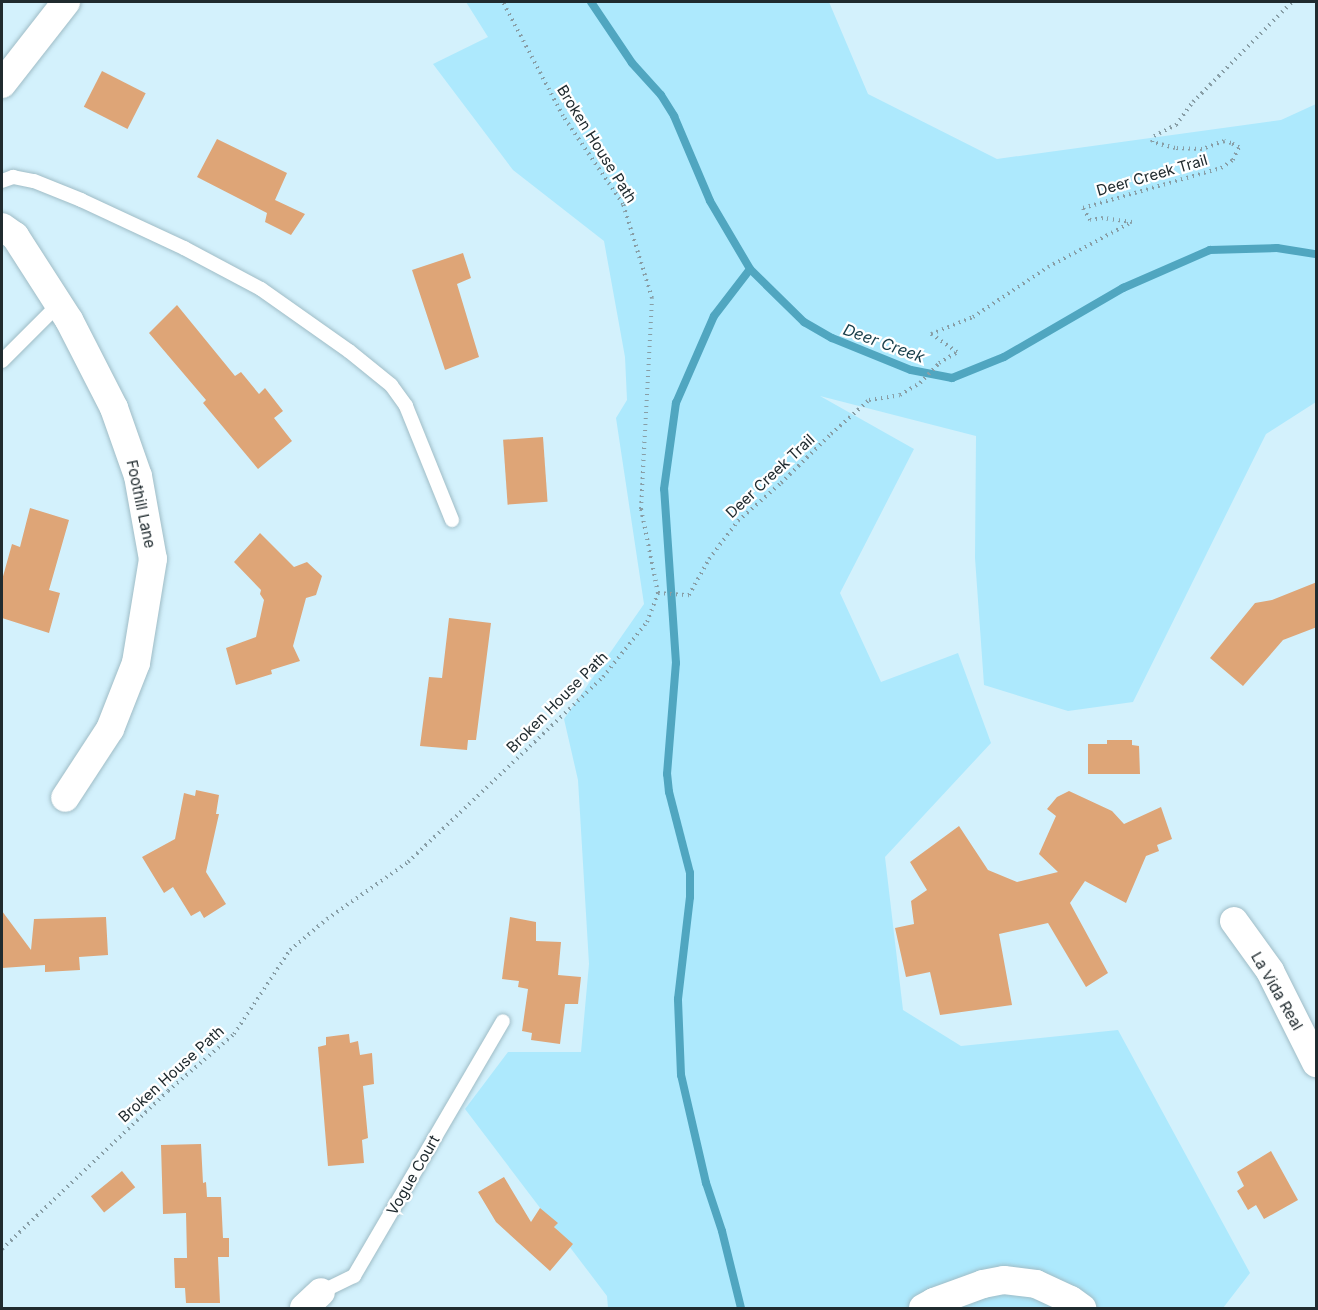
<!DOCTYPE html>
<html>
<head>
<meta charset="utf-8">
<style>
	body { margin:0 }
	#map { position:relative; width:1318px; height:1310px; overflow:hidden; background:#d3f1fc; font-family:Inter,sans-serif }
	div>[style] { position:absolute }
	.green>* { inset:0; background:#ade9fd }
	.stream>* { height:8px; margin:-4px; padding:0 4px; transform-origin:4px; border-radius:4px; background:#50a6c0 }
	.building>* { inset:0; background:#dea577; transform-origin:0 0 }
	.path>* { height:4px; margin-top:-2px; transform-origin:0; background:repeating-linear-gradient(90deg,#889ea6 0 1.5px,transparent 0 6px) }
	.roads { filter:drop-shadow(0 0 2px #9fbcc6) drop-shadow(0 0 2px #9fbcc6) }
	.lane>* { height:14px; margin:-7px; padding:0 7px; transform-origin:7px; border-radius:7px; background:#fff }
	.street>* { height:28px; margin:-14px; padding:0 14px; transform-origin:14px; border-radius:14px; background:#fff }
	span { translate:-50% -50%; white-space:nowrap; text-align:center; line-height:1.15; -webkit-text-stroke:4.5px #fff; paint-order:stroke }
	.street-label { font-size:15px; color:#202b2f }
	.water-label { font-size:16px; color:#153c48; font-style:italic }
	.frame { position:absolute; inset:0; border:3px solid #202b2f; pointer-events:none }
</style>
</head>
<body>
<div id="map">
	<div class="green">
		<i style="clip-path:polygon(466px 2px,829px 2px,868px 94px,997px 159px,1281px 120px,1316px 104px,1316px 402px,1266px 434px,1133px 702px,1068px 711px,984px 685px,975px 558px,976px 436px,820px 396px,914px 449px,840px 593px,881px 682px,958px 653px,991px 743px,885px 857px,903px 1010px,961px 1046px,1118px 1030px,1250px 1273px,1223px 1308px,608px 1308px,607px 1296px,465px 1109px,508px 1052px,581px 1052px,589px 964px,578px 780px,564px 719px,644px 604px,616px 418px,627px 400px,625px 357px,604px 241px,513px 170px,433px 64px,488px 37px)"></i>
	</div>
	<div class="stream">
		<i style="left:591px;top:2px;width:73px;rotate:56.1deg"></i>
		<i style="left:632px;top:63px;width:43px;rotate:47.8deg"></i>
		<i style="left:661px;top:95px;width:25px;rotate:58deg"></i>
		<i style="left:674px;top:116px;width:92px;rotate:67deg"></i>
		<i style="left:710px;top:201px;width:79px;rotate:59.5deg"></i>
		<i style="left:750px;top:269px;width:76px;rotate:44.5deg"></i>
		<i style="left:804px;top:322px;width:32px;rotate:30deg"></i>
		<i style="left:832px;top:338px;width:85px;rotate:22.1deg"></i>
		<i style="left:911px;top:370px;width:42px;rotate:11deg"></i>
		<i style="left:952px;top:378px;width:56px;rotate:-22deg"></i>
		<i style="left:1004px;top:357px;width:138px;rotate:-30.1deg"></i>
		<i style="left:1123px;top:288px;width:95px;rotate:-23.6deg"></i>
		<i style="left:1210px;top:250px;width:67px;rotate:-1.7deg"></i>
		<i style="left:1277px;top:248px;width:39px;rotate:9deg"></i>
		<i style="left:741px;top:1308px;width:79px;rotate:-103.9deg"></i>
		<i style="left:722px;top:1231px;width:51px;rotate:-108.4deg"></i>
		<i style="left:706px;top:1183px;width:111px;rotate:-103deg"></i>
		<i style="left:681px;top:1075px;width:76px;rotate:-92.3deg"></i>
		<i style="left:678px;top:999px;width:103px;rotate:-83.3deg"></i>
		<i style="left:690px;top:897px;width:24px;rotate:-90deg"></i>
		<i style="left:690px;top:873px;width:84px;rotate:-104.5deg"></i>
		<i style="left:669px;top:792px;width:18px;rotate:-96deg"></i>
		<i style="left:667px;top:774px;width:111px;rotate:-85.4deg"></i>
		<i style="left:676px;top:663px;width:174px;rotate:-93.9deg"></i>
		<i style="left:664px;top:489px;width:87px;rotate:-82.1deg"></i>
		<i style="left:676px;top:403px;width:95px;rotate:-66.4deg"></i>
		<i style="left:714px;top:316px;width:59px;rotate:-52.5deg"></i>
	</div>
	<div class="building">
		<i style="left:102px;top:71px;width:49px;height:40px;rotate:27deg"></i>
		<i style="clip-path:polygon(217px 139px,287px 173px,275px 200px,305px 214px,291px 235px,265px 222px,267px 213px,197px 177px)"></i>
		<i style="clip-path:polygon(463px 253px,471px 278px,457px 284px,479px 357px,445px 370px,412px 270px)"></i>
		<i style="clip-path:polygon(177px 305px,235px 376px,241px 372px,259px 394px,265px 388px,283px 411px,274px 418px,292px 441px,258px 469px,203px 403px,206px 400px,149px 333px)"></i>
		<i style="left:543px;top:437px;width:65px;height:40px;rotate:86deg"></i>
		<i style="clip-path:polygon(30px 508px,69px 520px,49px 590px,60px 593px,49px 633px,2px 618px,2px 580px,12px 544px,20px 547px)"></i>
		<i style="clip-path:polygon(260px 533px,294px 567px,307px 562px,322px 576px,316px 595px,306px 598px,293px 646px,300px 661px,271px 670px,272px 674px,236px 685px,226px 648px,256px 637px,264px 600px,260px 594px,261px 590px,234px 562px)"></i>
		<i style="clip-path:polygon(1317px 582px,1317px 627px,1283px 640px,1243px 686px,1210px 658px,1255px 603px,1272px 600px)"></i>
		<i style="clip-path:polygon(449px 618px,491px 623px,476px 740px,468px 740px,467px 750px,420px 746px,429px 677px,442px 678px)"></i>
		<i style="clip-path:polygon(1107px 740px,1132px 740px,1132px 745px,1139px 746px,1140px 774px,1088px 774px,1088px 744px,1107px 744px)"></i>
		<i style="clip-path:polygon(196px 790px,219px 795px,216px 814px,219px 814px,206px 872px,226px 904px,204px 918px,200px 911px,191px 916px,173px 887px,164px 893px,142px 857px,175px 839px,184px 793px,195px 796px)"></i>
		<i style="clip-path:polygon(1069px 791px,1112px 811px,1124px 824px,1161px 807px,1172px 839px,1157px 845px,1159px 851px,1146px 856px,1126px 903px,1085px 881px,1070px 903px,1108px 973px,1086px 987px,1048px 923px,999px 934px,1012px 1005px,940px 1015px,930px 972px,906px 977px,895px 928px,914px 924px,911px 901px,927px 890px,910px 862px,959px 826px,988px 870px,1017px 882px,1058px 872px,1039px 854px,1056px 816px,1047px 809px,1057px 797px)"></i>
		<i style="clip-path:polygon(2px 911px,31px 950px,34px 919px,106px 917px,108px 955px,79px 957px,80px 970px,45px 972px,45px 965px,2px 968px)"></i>
		<i style="clip-path:polygon(510px 917px,536px 922px,536px 941px,561px 942px,558px 975px,581px 977px,578px 1004px,565px 1004px,560px 1044px,531px 1040px,532px 1033px,522px 1031px,528px 989px,518px 987px,519px 981px,502px 979px)"></i>
		<i style="clip-path:polygon(349px 1034px,350px 1043px,358px 1041px,360px 1055px,372px 1053px,374px 1084px,363px 1086px,368px 1138px,362px 1140px,364px 1163px,328px 1166px,318px 1047px,326px 1045px,326px 1037px)"></i>
		<i style="clip-path:polygon(201px 1144px,203px 1183px,206px 1182px,207px 1197px,221px 1197px,223px 1238px,229px 1238px,229px 1257px,218px 1257px,220px 1303px,186px 1303px,185px 1288px,175px 1288px,174px 1258px,187px 1258px,186px 1213px,163px 1214px,161px 1145px)"></i>
		<i style="clip-path:polygon(1271px 1151px,1298px 1200px,1264px 1219px,1256px 1205px,1248px 1210px,1237px 1191px,1244px 1186px,1237px 1172px)"></i>
		<i style="left:122px;top:1171px;width:21px;height:40px;rotate:51deg"></i>
		<i style="clip-path:polygon(504px 1177px,531px 1222px,540px 1208px,558px 1223px,554px 1227px,573px 1244px,550px 1271px,496px 1222px,478px 1192px)"></i>
	</div>
	<div class="path">
		<i style="left:658px;top:593px;width:31px;rotate:4deg"></i>
		<i style="left:689px;top:595px;width:41px;rotate:-60.9deg"></i>
		<i style="left:709px;top:559px;width:48px;rotate:-52.7deg"></i>
		<i style="left:738px;top:521px;width:57px;rotate:-41.5deg"></i>
		<i style="left:781px;top:483px;width:70px;rotate:-44.4deg"></i>
		<i style="left:831px;top:434px;width:51px;rotate:-41.8deg"></i>
		<i style="left:869px;top:400px;width:31px;rotate:-9deg"></i>
		<i style="left:900px;top:395px;width:23px;rotate:-31deg"></i>
		<i style="left:920px;top:383px;width:28px;rotate:-46deg"></i>
		<i style="left:939px;top:363px;width:21px;rotate:-31deg"></i>
		<i style="left:957px;top:352px;width:32px;rotate:-145deg"></i>
		<i style="left:931px;top:334px;width:45px;rotate:-22deg"></i>
		<i style="left:973px;top:317px;width:90px;rotate:-33.7deg"></i>
		<i style="left:1048px;top:267px;width:95px;rotate:-28.2deg"></i>
		<i style="left:1132px;top:222px;width:29px;rotate:-172deg"></i>
		<i style="left:1103px;top:218px;width:13px;rotate:171deg"></i>
		<i style="left:1090px;top:220px;width:14px;rotate:-120deg"></i>
		<i style="left:1083px;top:208px;width:144px;rotate:-16.2deg"></i>
		<i style="left:1221px;top:168px;width:14px;rotate:-34deg"></i>
		<i style="left:1233px;top:160px;width:14px;rotate:-65deg"></i>
		<i style="left:1239px;top:147px;width:9px;rotate:-153deg"></i>
		<i style="left:1231px;top:143px;width:7px;rotate:-164deg"></i>
		<i style="left:1224px;top:141px;width:23px;rotate:160deg"></i>
		<i style="left:1202px;top:149px;width:27px;rotate:-178deg"></i>
		<i style="left:1175px;top:148px;width:24px;rotate:-165deg"></i>
		<i style="left:1152px;top:142px;width:6px;rotate:-72deg"></i>
		<i style="left:1154px;top:136px;width:25px;rotate:-27deg"></i>
		<i style="left:1176px;top:125px;width:29px;rotate:-54deg"></i>
		<i style="left:1193px;top:102px;width:141px;rotate:-45.3deg"></i>
		<i style="left:2px;top:1249px;width:229px;rotate:-43.6deg"></i>
		<i style="left:168px;top:1091px;width:87px;rotate:-40.8deg"></i>
		<i style="left:234px;top:1034px;width:101px;rotate:-56.3deg"></i>
		<i style="left:290px;top:950px;width:48px;rotate:-40deg"></i>
		<i style="left:327px;top:919px;width:99px;rotate:-35.1deg"></i>
		<i style="left:408px;top:862px;width:269px;rotate:-43.5deg"></i>
		<i style="left:603px;top:677px;width:70px;rotate:-51.3deg"></i>
		<i style="left:647px;top:622px;width:31px;rotate:-69deg"></i>
		<i style="left:658px;top:593px;width:86px;rotate:-101.4deg"></i>
		<i style="left:641px;top:509px;width:211px;rotate:-87deg"></i>
		<i style="left:652px;top:298px;width:98px;rotate:-107.1deg"></i>
		<i style="left:623px;top:204px;width:107px;rotate:-124.3deg"></i>
		<i style="left:563px;top:116px;width:129px;rotate:-117.8deg"></i>
	</div>
	<div class="roads">
		<div class="lane">
			<i style="left:2px;top:181px;width:12px;rotate:-20deg"></i>
			<i style="left:13px;top:177px;width:21px;rotate:11deg"></i>
			<i style="left:34px;top:181px;width:51px;rotate:22deg"></i>
			<i style="left:81px;top:200px;width:114px;rotate:25deg"></i>
			<i style="left:184px;top:248px;width:87px;rotate:28deg"></i>
			<i style="left:261px;top:289px;width:108px;rotate:35.2deg"></i>
			<i style="left:349px;top:351px;width:54px;rotate:39deg"></i>
			<i style="left:391px;top:385px;width:26px;rotate:54deg"></i>
			<i style="left:406px;top:406px;width:123px;rotate:68deg"></i>
			<i style="left:2px;top:361px;width:81px;rotate:-45deg"></i>
			<i style="left:321px;top:1292px;width:37px;rotate:-26deg"></i>
			<i style="left:354px;top:1276px;width:295px;rotate:-59.7deg"></i>
		</div>
		<div class="street">
			<i style="left:2px;top:84px;width:104px;rotate:-52deg"></i>
			<i style="left:2px;top:227px;width:16px;rotate:35deg"></i>
			<i style="left:15px;top:236px;width:100px;rotate:57.3deg"></i>
			<i style="left:69px;top:320px;width:99px;rotate:62.9deg"></i>
			<i style="left:114px;top:408px;width:72px;rotate:70.6deg"></i>
			<i style="left:138px;top:476px;width:84px;rotate:79.8deg"></i>
			<i style="left:153px;top:559px;width:105px;rotate:99.3deg"></i>
			<i style="left:136px;top:663px;width:71px;rotate:111.5deg"></i>
			<i style="left:110px;top:729px;width:82px;rotate:123.1deg"></i>
			<i style="left:1234px;top:921px;width:62px;rotate:54.2deg"></i>
			<i style="left:1270px;top:971px;width:103px;rotate:63.4deg"></i>
			<i style="left:304px;top:1308px;width:23px;rotate:-43deg"></i>
			<i style="left:923px;top:1308px;width:13px;rotate:-29deg"></i>
			<i style="left:934px;top:1302px;width:52px;rotate:-20.2deg"></i>
			<i style="left:983px;top:1284px;width:21px;rotate:-11deg"></i>
			<i style="left:1004px;top:1280px;width:32px;rotate:7deg"></i>
			<i style="left:1036px;top:1284px;width:38px;rotate:25deg"></i>
			<i style="left:1071px;top:1300px;width:14px;rotate:36deg"></i>
		</div>
	</div>
	<div class="street-label">
		<span style="left:597px;top:144px;rotate:58deg">Broken House Path</span>
		<span style="left:1152px;top:175px;rotate:-16deg">Deer Creek Trail</span>
		<span style="left:770px;top:476px;rotate:-43deg">Deer Creek Trail</span>
		<span style="left:141px;top:504px;rotate:78deg">Foothill Lane</span>
		<span style="left:557px;top:702px;rotate:-45deg">Broken House Path</span>
		<span style="left:1277px;top:991px;rotate:60deg">La Vida Real</span>
		<span style="left:171px;top:1074px;rotate:-42deg">Broken House Path</span>
		<span style="left:413px;top:1175px;rotate:-60deg">Vogue Court</span>
	</div>
	<div class="water-label">
		<span style="left:884px;top:343px;rotate:20deg">Deer Creek</span>
	</div>
	<div class="frame"></div>
</div>
</body>
</html>
